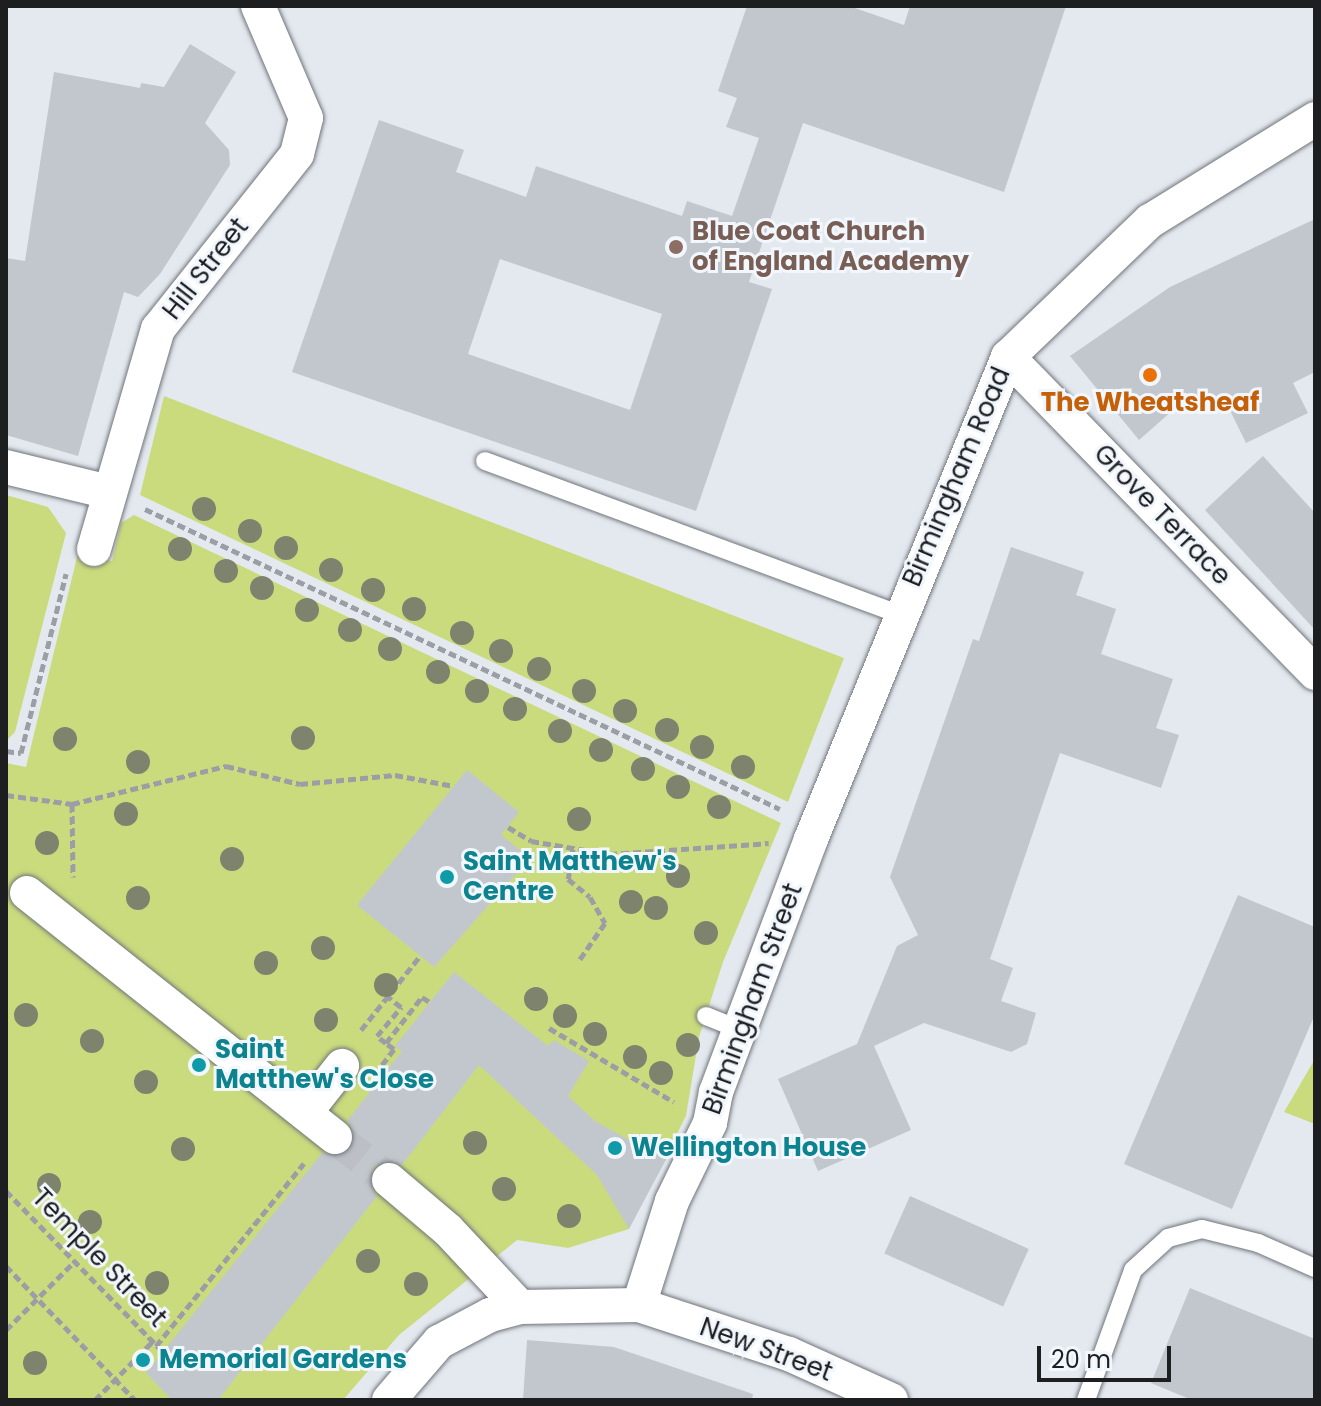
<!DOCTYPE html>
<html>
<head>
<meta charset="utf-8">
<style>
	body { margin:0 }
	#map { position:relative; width:1321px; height:1406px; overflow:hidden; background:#e4e9f0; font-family:Poppins,sans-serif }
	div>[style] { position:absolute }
	.green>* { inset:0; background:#cadb7e }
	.building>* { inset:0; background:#c2c7ce; transform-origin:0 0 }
	.minor-tunnel>* { height:34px; margin-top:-17px; transform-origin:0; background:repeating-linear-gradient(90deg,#bcc0c6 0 34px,transparent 0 51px) }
	.path>* { height:5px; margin-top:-2.5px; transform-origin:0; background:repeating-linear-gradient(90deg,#9b9ea4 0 8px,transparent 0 12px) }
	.roads { filter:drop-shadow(0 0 2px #70757a) drop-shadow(0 0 2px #70757a) }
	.service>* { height:18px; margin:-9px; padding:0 9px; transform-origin:9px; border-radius:9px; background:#fff }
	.minor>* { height:34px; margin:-17px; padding:0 17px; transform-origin:17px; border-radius:17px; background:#fff }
	.trees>* { width:24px; height:24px; margin:-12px; border-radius:50%; background:#7e836e }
	.dots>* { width:22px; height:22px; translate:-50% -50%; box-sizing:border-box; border:4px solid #f1f7fd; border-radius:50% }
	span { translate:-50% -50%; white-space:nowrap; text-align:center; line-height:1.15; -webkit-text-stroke:6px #f1f7fd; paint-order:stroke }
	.education-label { font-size:26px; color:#785e54; font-weight:700 }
	.left { translate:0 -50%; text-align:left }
	.street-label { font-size:26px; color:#1c1e20 }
	.food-label { font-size:26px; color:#c56008; font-weight:700 }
	.culture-label { font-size:26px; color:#0d838f; font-weight:700 }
	.frame { position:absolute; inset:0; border:8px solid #1c1e20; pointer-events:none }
	.scale { position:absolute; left:1037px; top:1346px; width:134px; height:36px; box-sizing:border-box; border:4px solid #1c1e20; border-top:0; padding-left:10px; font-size:24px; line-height:28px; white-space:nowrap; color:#1c1e20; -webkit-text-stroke:6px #f1f7fd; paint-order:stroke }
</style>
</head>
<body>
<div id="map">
	<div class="green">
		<i style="clip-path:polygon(164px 396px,844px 658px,788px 802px,140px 495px)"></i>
		<i style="clip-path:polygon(6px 495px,48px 507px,66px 533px,15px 732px,6px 741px)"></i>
		<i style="clip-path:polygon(134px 515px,781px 823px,723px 962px,699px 1037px,686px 1116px,629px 1229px,568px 1248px,517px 1240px,399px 1335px,343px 1400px,6px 1400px,6px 763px,26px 767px,78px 553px,112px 561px,121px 523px)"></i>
		<i style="clip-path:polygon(1315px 1059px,1315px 1124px,1284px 1112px)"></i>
	</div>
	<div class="building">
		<i style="clip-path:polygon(evenodd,747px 6px,849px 6px,904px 25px,910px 6px,1066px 6px,1004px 192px,803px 123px,749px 282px,772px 289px,696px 511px,292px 372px,379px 120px,464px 150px,456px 172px,526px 197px,536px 166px,682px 216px,687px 201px,732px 216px,759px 138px,726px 127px,737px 98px,718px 91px,747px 6px,500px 259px,662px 314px,630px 410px,468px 354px,500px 259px)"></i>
		<i style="clip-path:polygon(190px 44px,236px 72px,205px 123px,229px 150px,230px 165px,160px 274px,138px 297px,124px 292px,78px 456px,6px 435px,6px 258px,25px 261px,54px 72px,140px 88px,141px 83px,164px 87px)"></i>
		<i style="clip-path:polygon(1315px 219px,1315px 372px,1293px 383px,1308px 413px,1246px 443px,1222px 394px,1194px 409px,1188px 397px,1139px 440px,1070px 356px,1170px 287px)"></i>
		<i style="clip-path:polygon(1263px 456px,1315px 513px,1315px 630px,1205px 510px)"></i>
		<i style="clip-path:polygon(1011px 547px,1084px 572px,1076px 595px,1116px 609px,1101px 654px,1173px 679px,1156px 728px,1179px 735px,1161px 788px,1060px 753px,990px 959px,1013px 968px,1001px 1001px,1036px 1013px,1027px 1044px,1011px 1052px,924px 1023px,874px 1046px,911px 1130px,818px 1171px,778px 1079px,857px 1044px,897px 946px,918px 935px,890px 877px,973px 639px,979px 641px)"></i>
		<i style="clip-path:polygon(467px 770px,519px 812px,501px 835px,530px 858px,434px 967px,357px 905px)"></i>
		<i style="clip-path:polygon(1238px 895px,1315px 927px,1315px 1014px,1232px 1209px,1124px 1164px)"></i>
		<i style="clip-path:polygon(454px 972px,548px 1046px,554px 1040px,589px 1061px,568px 1096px,595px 1121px,636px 1144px,640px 1136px,670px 1152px,629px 1229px,597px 1175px,479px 1065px,402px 1165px,383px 1161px,373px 1168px,370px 1186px,377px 1196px,218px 1400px,172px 1400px,146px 1373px,322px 1153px,342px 1156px,351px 1149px,354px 1130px,347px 1121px,402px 1051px,395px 1046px)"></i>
		<i style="left:910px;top:1196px;width:130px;height:63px;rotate:24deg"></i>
		<i style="clip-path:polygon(1190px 1288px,1315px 1339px,1315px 1400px,1192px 1400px,1151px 1383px)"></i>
		<i style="clip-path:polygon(527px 1340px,614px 1347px,753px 1394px,752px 1400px,523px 1400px)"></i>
	</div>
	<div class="minor-tunnel">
		<i style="left:335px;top:1137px;width:69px;rotate:38.5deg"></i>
	</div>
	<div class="path">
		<i style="left:145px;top:509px;width:702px;rotate:25.29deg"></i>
		<i style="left:6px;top:751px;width:15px;rotate:8deg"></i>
		<i style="left:21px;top:753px;width:185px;rotate:-75.9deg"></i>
		<i style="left:6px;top:795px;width:67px;rotate:7.8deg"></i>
		<i style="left:72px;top:804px;width:73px;rotate:89.2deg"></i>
		<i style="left:72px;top:804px;width:159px;rotate:-13.9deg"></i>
		<i style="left:226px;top:766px;width:76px;rotate:13.7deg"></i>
		<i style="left:300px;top:784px;width:95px;rotate:-5.4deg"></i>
		<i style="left:395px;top:775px;width:60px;rotate:10.6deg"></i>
		<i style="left:508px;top:827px;width:27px;rotate:31deg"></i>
		<i style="left:531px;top:841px;width:79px;rotate:9.5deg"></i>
		<i style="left:609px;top:854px;width:160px;rotate:-3.9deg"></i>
		<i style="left:573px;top:849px;width:30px;rotate:99deg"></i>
		<i style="left:568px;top:879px;width:28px;rotate:39deg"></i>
		<i style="left:590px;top:897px;width:30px;rotate:60deg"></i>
		<i style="left:605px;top:923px;width:47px;rotate:124.7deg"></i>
		<i style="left:549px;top:1028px;width:145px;rotate:30.6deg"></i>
		<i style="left:361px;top:1030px;width:95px;rotate:-51.4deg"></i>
		<i style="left:386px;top:1043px;width:11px;rotate:-142deg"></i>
		<i style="left:377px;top:1036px;width:38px;rotate:-50deg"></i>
		<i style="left:401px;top:1007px;width:16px;rotate:-142deg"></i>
		<i style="left:382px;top:1065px;width:20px;rotate:-53deg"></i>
		<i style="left:394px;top:1049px;width:10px;rotate:-143deg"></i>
		<i style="left:386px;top:1043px;width:58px;rotate:-52deg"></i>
		<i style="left:422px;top:997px;width:9px;rotate:32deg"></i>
		<i style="left:6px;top:1191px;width:225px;rotate:45.7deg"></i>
		<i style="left:6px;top:1266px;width:186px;rotate:46.1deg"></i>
		<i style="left:6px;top:1330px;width:98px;rotate:-45deg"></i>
		<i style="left:156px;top:1346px;width:235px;rotate:-51deg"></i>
		<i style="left:95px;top:1400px;width:81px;rotate:-45.5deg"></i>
	</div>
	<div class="roads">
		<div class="service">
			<i style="left:485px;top:461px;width:441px;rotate:20.3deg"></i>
			<i style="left:706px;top:1016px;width:35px;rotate:22deg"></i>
			<i style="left:1086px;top:1400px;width:138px;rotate:-70.1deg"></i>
			<i style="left:1133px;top:1270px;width:47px;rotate:-42.4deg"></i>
			<i style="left:1168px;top:1238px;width:35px;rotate:-15deg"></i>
			<i style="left:1202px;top:1229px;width:58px;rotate:14deg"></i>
			<i style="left:1258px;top:1243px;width:62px;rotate:23.7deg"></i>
		</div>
		<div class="minor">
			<i style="left:1008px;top:357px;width:441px;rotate:45.8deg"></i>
			<i style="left:6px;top:467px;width:106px;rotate:13.6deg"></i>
			<i style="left:94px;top:549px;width:229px;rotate:-73.8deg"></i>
			<i style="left:158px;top:329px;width:223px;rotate:-51.5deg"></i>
			<i style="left:297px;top:154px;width:37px;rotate:-76deg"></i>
			<i style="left:306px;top:118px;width:122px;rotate:-113.2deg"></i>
			<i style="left:27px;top:893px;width:393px;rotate:38.4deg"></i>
			<i style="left:305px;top:1113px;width:60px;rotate:-51.8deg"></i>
			<i style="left:389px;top:1180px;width:77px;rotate:40.3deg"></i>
			<i style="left:448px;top:1230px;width:105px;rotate:46.9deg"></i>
			<i style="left:639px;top:1305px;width:109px;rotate:-72.4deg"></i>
			<i style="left:672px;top:1201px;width:87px;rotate:-64deg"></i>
			<i style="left:710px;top:1123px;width:32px;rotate:-79deg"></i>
			<i style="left:716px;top:1092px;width:270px;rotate:-69.4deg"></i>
			<i style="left:811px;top:839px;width:521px;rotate:-67.77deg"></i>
			<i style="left:1008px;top:357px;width:197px;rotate:-43.8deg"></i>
			<i style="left:1150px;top:221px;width:194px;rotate:-31.7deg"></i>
			<i style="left:389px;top:1400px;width:77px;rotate:-49.2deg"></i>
			<i style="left:439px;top:1342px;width:58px;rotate:-27.9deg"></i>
			<i style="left:490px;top:1315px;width:31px;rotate:-15deg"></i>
			<i style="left:520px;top:1307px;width:119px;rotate:-1deg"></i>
			<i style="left:639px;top:1305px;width:158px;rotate:18.1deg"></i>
			<i style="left:789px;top:1354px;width:112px;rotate:24.3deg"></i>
		</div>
	</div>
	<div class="trees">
		<i style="left:204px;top:509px"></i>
		<i style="left:250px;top:531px"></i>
		<i style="left:286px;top:548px"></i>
		<i style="left:180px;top:549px"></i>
		<i style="left:331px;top:570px"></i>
		<i style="left:226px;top:571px"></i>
		<i style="left:262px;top:588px"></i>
		<i style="left:373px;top:590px"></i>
		<i style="left:414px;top:609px"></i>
		<i style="left:307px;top:610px"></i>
		<i style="left:350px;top:630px"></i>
		<i style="left:462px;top:633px"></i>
		<i style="left:390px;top:649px"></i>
		<i style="left:501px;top:651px"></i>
		<i style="left:539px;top:669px"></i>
		<i style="left:438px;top:672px"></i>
		<i style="left:477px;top:691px"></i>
		<i style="left:584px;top:691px"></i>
		<i style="left:515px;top:709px"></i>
		<i style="left:625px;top:711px"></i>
		<i style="left:667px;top:730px"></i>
		<i style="left:560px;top:731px"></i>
		<i style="left:303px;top:738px"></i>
		<i style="left:65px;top:739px"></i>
		<i style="left:702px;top:747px"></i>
		<i style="left:601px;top:750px"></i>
		<i style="left:138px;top:762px"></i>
		<i style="left:743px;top:767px"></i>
		<i style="left:643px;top:769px"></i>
		<i style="left:678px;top:787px"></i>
		<i style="left:719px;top:807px"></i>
		<i style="left:126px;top:814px"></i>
		<i style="left:579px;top:819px"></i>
		<i style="left:47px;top:843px"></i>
		<i style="left:232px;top:859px"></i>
		<i style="left:678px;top:876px"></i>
		<i style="left:138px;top:898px"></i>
		<i style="left:631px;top:902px"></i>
		<i style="left:656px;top:908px"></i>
		<i style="left:706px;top:933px"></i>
		<i style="left:323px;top:948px"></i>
		<i style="left:266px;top:963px"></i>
		<i style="left:386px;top:985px"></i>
		<i style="left:536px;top:999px"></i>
		<i style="left:26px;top:1015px"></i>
		<i style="left:565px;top:1016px"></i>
		<i style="left:326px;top:1020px"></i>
		<i style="left:595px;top:1034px"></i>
		<i style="left:92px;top:1041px"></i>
		<i style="left:688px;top:1045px"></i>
		<i style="left:635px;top:1057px"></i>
		<i style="left:661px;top:1073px"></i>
		<i style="left:146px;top:1082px"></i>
		<i style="left:475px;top:1143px"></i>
		<i style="left:183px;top:1149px"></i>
		<i style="left:49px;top:1185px"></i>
		<i style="left:504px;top:1189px"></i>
		<i style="left:569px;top:1216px"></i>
		<i style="left:90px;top:1222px"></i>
		<i style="left:368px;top:1261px"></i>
		<i style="left:157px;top:1283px"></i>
		<i style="left:416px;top:1284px"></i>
		<i style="left:35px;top:1363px"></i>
	</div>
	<div class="dots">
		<i style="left:676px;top:247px;background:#8d6e63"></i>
		<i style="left:1150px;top:375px;background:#e8710a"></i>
		<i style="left:447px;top:877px;background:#0f9aa8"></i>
		<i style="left:199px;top:1065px;background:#0f9aa8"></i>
		<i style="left:615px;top:1148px;background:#0f9aa8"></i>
		<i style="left:143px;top:1360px;background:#0f9aa8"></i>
	</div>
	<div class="education-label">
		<span class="left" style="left:692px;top:247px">Blue Coat Church<br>of England Academy</span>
	</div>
	<div class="street-label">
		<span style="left:206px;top:269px;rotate:-52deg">Hill Street</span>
		<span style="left:957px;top:477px;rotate:-67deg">Birmingham Road</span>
		<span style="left:1162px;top:515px;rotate:46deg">Grove Terrace</span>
		<span style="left:753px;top:999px;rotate:-70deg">Birmingham Street</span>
		<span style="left:99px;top:1258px;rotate:46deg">Temple Street</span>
		<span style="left:766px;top:1350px;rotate:20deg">New Street</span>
	</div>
	<div class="food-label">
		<span style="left:1150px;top:403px">The Wheatsheaf</span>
	</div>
	<div class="culture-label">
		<span class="left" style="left:463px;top:877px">Saint Matthew's<br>Centre</span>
		<span class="left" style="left:215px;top:1065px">Saint<br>Matthew's Close</span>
		<span class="left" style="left:631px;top:1148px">Wellington House</span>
		<span class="left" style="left:159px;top:1360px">Memorial Gardens</span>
	</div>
	<div class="frame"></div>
	<div class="scale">20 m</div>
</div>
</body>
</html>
